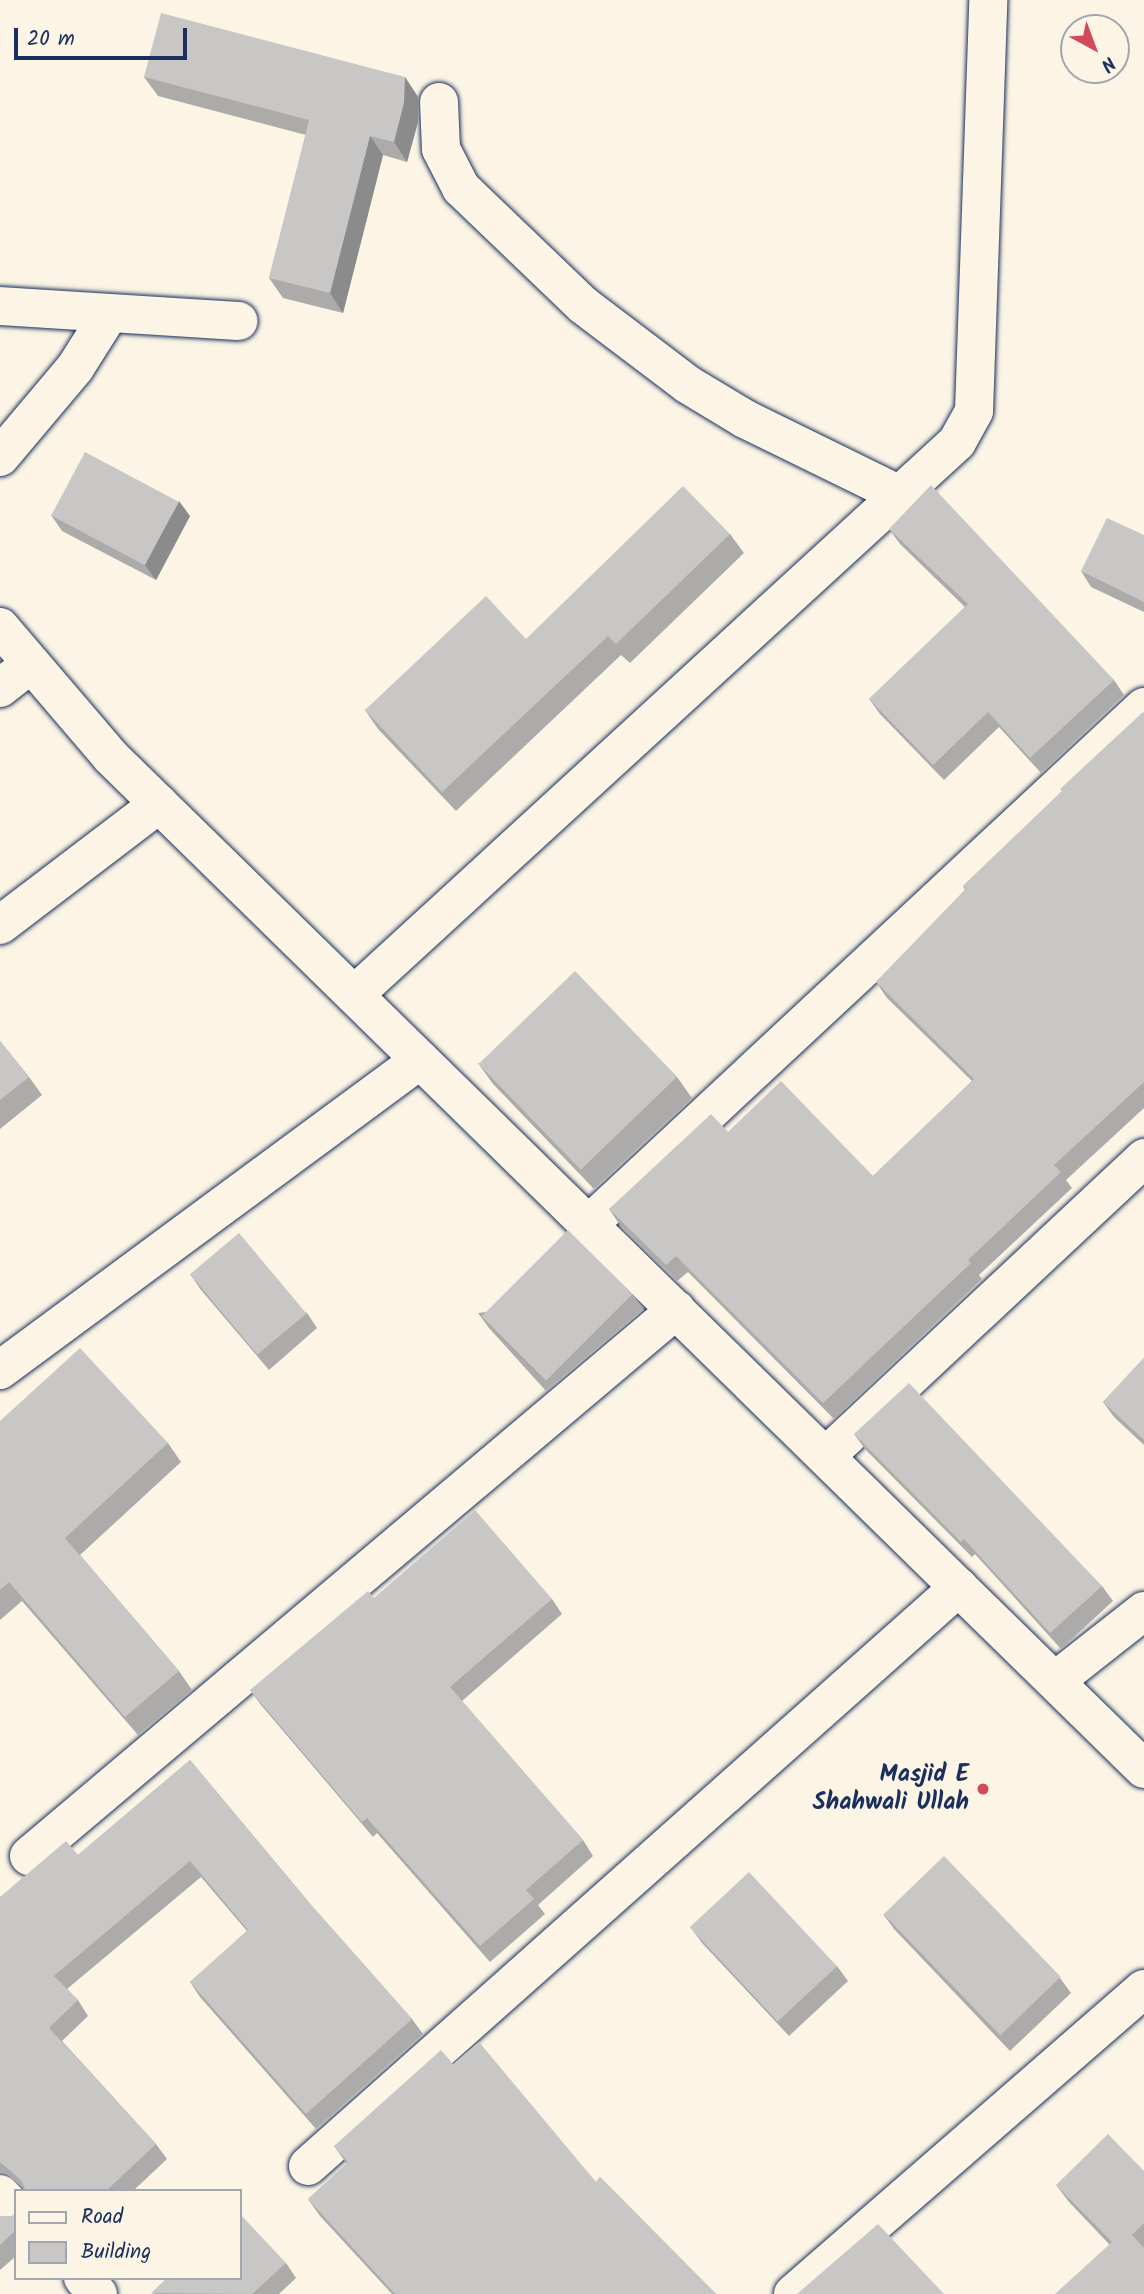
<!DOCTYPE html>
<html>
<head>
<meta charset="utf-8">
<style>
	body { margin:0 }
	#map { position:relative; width:1144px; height:2294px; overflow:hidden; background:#fcf5e5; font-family:Kalam,sans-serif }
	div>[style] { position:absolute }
	.roads { filter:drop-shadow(0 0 2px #1b2f5e) drop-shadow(0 0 2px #1b2f5e) }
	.minor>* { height:38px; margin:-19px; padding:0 19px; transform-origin:19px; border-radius:19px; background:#fcf5e5 }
	.wall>* { inset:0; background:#acabaa }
	.shaded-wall>* { inset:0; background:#8c8b8b }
	.building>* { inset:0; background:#c8c7c6; transform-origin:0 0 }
	.dots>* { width:19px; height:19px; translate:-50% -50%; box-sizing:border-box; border:4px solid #fcf5e5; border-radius:50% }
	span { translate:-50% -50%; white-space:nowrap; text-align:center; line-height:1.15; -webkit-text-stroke:5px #fcf5e5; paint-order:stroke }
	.poi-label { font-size:24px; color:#1b2f5e; font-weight:700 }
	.right { translate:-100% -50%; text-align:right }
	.legend { position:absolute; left:14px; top:2189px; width:228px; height:91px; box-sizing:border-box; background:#fcf5e5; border:2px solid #a2a6af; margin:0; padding:9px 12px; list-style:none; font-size:21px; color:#1b2f5e }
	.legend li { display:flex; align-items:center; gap:14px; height:35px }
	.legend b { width:35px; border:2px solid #a2a6af }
	.north { position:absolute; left:1060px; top:14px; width:70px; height:70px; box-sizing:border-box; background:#fcf5e5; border:2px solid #a2a6af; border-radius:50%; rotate:139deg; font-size:19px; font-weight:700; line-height:28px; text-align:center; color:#1b2f5e }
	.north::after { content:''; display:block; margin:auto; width:24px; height:32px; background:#d1495b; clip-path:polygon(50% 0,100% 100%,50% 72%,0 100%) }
	.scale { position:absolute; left:14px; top:28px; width:173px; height:32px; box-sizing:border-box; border:4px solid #1b2f5e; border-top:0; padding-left:9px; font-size:21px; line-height:24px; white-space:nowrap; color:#1b2f5e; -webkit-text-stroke:5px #fcf5e5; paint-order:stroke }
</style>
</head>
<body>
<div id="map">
	<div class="roads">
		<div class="minor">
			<i style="left:439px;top:102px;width:47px;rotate:87.6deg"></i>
			<i style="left:441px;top:149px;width:44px;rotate:62.9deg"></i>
			<i style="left:461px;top:188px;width:169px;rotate:43.8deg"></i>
			<i style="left:583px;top:305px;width:131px;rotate:37.2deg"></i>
			<i style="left:687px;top:384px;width:68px;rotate:31.1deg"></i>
			<i style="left:745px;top:419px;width:173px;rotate:26.1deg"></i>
			<i style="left:0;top:306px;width:239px;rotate:3.6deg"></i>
			<i style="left:0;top:457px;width:116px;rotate:-49.9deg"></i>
			<i style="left:75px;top:368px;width:64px;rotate:-57.8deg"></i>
			<i style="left:0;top:627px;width:171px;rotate:49.5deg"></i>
			<i style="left:111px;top:757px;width:1446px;rotate:44.41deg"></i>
			<i style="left:0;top:688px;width:39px;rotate:-38deg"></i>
			<i style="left:0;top:925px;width:200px;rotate:-37.3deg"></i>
			<i style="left:354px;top:995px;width:818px;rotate:-42.52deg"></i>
			<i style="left:957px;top:442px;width:35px;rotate:-61deg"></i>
			<i style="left:974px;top:411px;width:411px;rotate:-88deg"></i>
			<i style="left:588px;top:1225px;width:760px;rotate:-42.97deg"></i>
			<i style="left:0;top:1370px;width:522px;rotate:-36.43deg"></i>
			<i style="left:826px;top:1456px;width:436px;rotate:-43.1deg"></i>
			<i style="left:1055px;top:1681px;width:113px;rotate:-38.2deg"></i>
			<i style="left:29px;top:1856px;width:847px;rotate:-40.16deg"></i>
			<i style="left:308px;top:2166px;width:871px;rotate:-41.65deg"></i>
			<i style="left:0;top:2194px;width:23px;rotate:45deg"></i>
			<i style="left:83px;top:2278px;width:22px;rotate:47deg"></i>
			<i style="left:793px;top:2294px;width:465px;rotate:-41deg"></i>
		</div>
	</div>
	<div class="wall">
		<i style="clip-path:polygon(144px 77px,405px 77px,418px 97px,418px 122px,407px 162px,383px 155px,343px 313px,283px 298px,269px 278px,306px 135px,158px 96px)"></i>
		<i style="clip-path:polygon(51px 515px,190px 516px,156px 580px,62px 531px)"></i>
		<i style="clip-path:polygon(889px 529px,1114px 680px,1124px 695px,1041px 773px,999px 727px,944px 780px,880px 714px,869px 699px,965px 607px,900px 544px)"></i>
		<i style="clip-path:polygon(730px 534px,744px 553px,630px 663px,621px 655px,456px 811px,378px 729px,365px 710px,526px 639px)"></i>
		<i style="clip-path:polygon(1144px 535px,1144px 612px,1091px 587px,1081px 571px)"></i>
		<i style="clip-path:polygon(1144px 713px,1144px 1108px,1066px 1180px,1072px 1188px,979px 1275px,982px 1279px,834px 1419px,688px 1272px,677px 1281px,620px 1225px,609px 1209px,728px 1132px,873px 1176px,972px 1081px,887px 998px,876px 982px,965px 890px,963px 886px)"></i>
		<i style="clip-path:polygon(0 1041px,29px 1077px,42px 1095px,0 1129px)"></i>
		<i style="clip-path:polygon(478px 1063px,677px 1077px,692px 1098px,594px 1189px,493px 1084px)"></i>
		<i style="clip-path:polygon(190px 1274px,307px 1313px,317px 1328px,269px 1370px,201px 1290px)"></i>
		<i style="clip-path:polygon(633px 1294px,643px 1309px,546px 1391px,489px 1328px,478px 1313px)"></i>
		<i style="clip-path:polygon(1144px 1358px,1144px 1445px,1114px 1417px,1103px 1402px)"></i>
		<i style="clip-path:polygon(0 1421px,168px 1443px,181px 1462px,80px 1555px,179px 1671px,192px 1690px,138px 1735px,22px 1601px,0 1620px)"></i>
		<i style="clip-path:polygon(854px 1434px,1102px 1586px,1113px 1601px,1061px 1649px,975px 1554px,972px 1557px,865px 1449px)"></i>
		<i style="clip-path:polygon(374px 1598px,552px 1599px,562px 1614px,462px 1701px,583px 1840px,593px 1856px,538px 1905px,545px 1914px,490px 1962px,377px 1833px,373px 1837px,261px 1705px,250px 1690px)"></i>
		<i style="clip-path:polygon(190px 1760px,312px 1906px,412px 2019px,423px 2034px,316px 2129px,200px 1997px,190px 1982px,247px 1931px,201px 1877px,67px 1989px,78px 2000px,88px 2016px,62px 2041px,156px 2144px,167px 2159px,133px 2191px,26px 2191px,5px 2173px,0 2173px,0 1897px,78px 1855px)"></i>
		<i style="clip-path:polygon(883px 1914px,1060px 1978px,1071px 1993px,1010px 2051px,894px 1929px)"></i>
		<i style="clip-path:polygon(691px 1928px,837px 1966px,848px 1981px,789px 2036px,702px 1943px)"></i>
		<i style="clip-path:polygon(453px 2064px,596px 2182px,600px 2177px,716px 2294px,392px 2294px,320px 2216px,308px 2199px,347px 2164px,334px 2146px)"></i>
		<i style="clip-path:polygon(1144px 2171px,1144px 2294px,1109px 2244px,1069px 2202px,1056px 2185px)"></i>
		<i style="clip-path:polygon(16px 2213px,16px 2256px,0 2270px,0 2216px,12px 2216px)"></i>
		<i style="clip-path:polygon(286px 2263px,296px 2278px,279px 2294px,151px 2294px)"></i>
	</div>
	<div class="shaded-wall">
		<i style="clip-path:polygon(405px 77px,418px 97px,418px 122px,407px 162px,394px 142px)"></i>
		<i style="clip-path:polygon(370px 136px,383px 155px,343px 313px,330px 293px)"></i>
		<i style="clip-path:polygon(179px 501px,190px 516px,156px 580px,145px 565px)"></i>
	</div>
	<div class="building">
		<i style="clip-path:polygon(161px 13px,405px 77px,404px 103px,394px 142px,370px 136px,330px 293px,269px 278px,309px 120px,144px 77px)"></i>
		<i style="left:85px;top:452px;width:106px;height:72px;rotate:28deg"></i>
		<i style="clip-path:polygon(931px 485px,1114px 680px,1030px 758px,988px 712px,933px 765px,869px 699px,968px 604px,889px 529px)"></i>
		<i style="clip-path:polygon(683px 486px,730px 534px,616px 644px,608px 636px,442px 792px,365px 710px,486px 596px,526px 639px)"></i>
		<i style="clip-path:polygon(1107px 518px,1144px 535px,1144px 602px,1081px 571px)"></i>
		<i style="clip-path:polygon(1143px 712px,1144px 713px,1144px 1082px,1054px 1165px,1061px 1172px,968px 1260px,971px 1263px,823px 1403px,676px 1256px,666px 1265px,609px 1209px,711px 1114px,728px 1132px,781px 1081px,873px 1176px,974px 1079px,876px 982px,966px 889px,963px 886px,1062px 791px,1060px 789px)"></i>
		<i style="left:575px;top:971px;width:147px;height:134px;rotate:46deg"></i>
		<i style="clip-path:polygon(0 1041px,29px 1077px,0 1100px)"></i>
		<i style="left:568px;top:1230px;width:91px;height:122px;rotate:45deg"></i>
		<i style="left:239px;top:1233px;width:105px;height:64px;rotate:50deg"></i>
		<i style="clip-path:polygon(80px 1348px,168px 1443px,65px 1538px,179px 1671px,125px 1717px,9px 1582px,0 1590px,0 1421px)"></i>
		<i style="clip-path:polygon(1144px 1358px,1144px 1440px,1103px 1402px)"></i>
		<i style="clip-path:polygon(909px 1383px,1102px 1586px,1050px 1633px,964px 1539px,961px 1542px,854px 1434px)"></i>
		<i style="clip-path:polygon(475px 1510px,552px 1599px,450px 1687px,583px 1840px,526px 1890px,534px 1899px,480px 1946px,367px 1818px,362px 1822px,250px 1690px,368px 1591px,374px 1598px)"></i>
		<i style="clip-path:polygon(190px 1760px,312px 1906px,412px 2019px,306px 2114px,190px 1982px,248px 1930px,190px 1861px,54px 1976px,78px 2000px,49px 2028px,156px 2144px,106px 2191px,26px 2191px,21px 2180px,0 2162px,0 1897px,66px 1841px,78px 1855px)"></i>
		<i style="left:944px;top:1856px;width:168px;height:84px;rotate:46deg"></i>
		<i style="left:749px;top:1872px;width:129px;height:81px;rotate:47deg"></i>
		<i style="clip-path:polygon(479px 2042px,596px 2182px,600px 2177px,715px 2293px,715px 2294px,395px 2294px,308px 2199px,348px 2162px,334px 2146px,441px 2050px,453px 2064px)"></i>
		<i style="clip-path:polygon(1108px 2134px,1144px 2171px,1144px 2223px,1132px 2235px,1144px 2248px,1144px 2294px,1055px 2294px,1112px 2242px,1056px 2185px)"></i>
		<i style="clip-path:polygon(16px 2213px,16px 2230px,0 2245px,0 2216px,12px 2216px)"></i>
		<i style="clip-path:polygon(240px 2214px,286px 2263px,252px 2294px,151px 2293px,167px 2278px,240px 2278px)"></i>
		<i style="clip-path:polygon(878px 2224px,944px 2294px,797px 2294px)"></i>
	</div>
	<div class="dots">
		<i style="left:983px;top:1789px;background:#d1495b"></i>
	</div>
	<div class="poi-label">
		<span class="right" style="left:969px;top:1789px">Masjid E<br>Shahwali Ullah</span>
	</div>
	<ul class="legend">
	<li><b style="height:9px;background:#fcf5e5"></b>Road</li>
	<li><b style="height:19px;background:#c8c7c6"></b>Building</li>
	</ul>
	<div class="north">N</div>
	<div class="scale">20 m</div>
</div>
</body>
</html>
